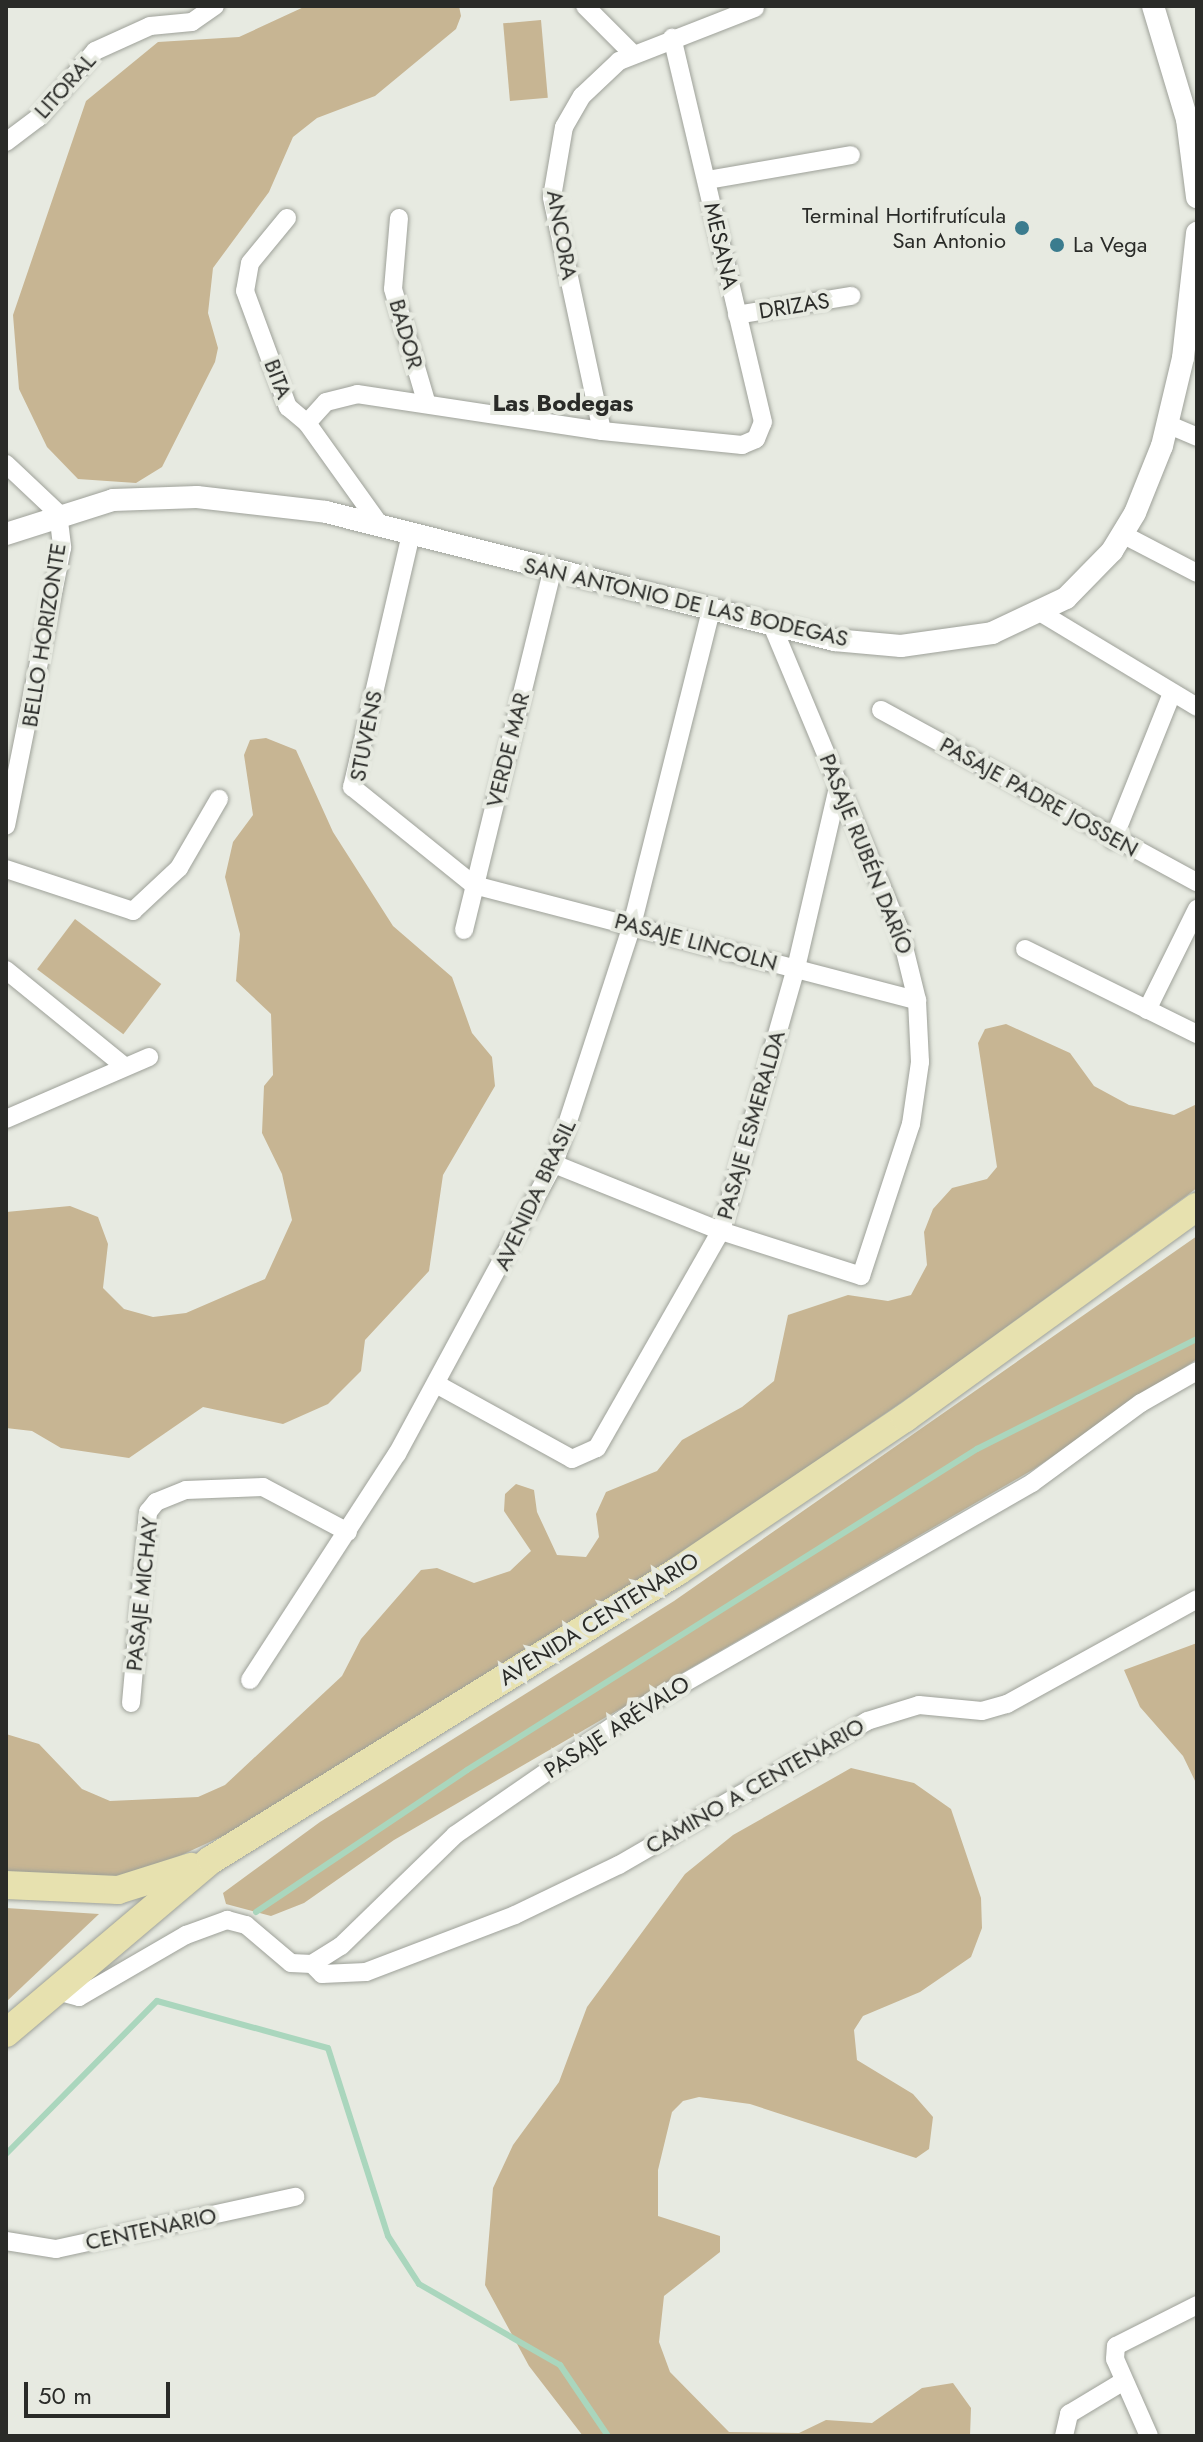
<!DOCTYPE html>
<html>
<head>
<meta charset="utf-8">
<style>
	body { margin:0 }
	#map { position:relative; width:1203px; height:2442px; overflow:hidden; background:#e7eae1; font-family:Jost,sans-serif }
	div>[style] { position:absolute }
	.green>* { inset:0; background:#c7b593; transform-origin:0 0 }
	.stream>* { height:6px; margin:-3px; padding:0 3px; transform-origin:3px; border-radius:3px; background:#aad6bd }
	.roads { filter:drop-shadow(0 0 2px #9ea199) drop-shadow(0 0 2px #9ea199) }
	.minor>* { height:18px; margin:-9px; padding:0 9px; transform-origin:9px; border-radius:9px; background:#fff }
	.tertiary>* { height:22px; margin:-11px; padding:0 11px; transform-origin:11px; border-radius:11px; background:#fff }
	.primary>* { height:28px; margin:-14px; padding:0 14px; transform-origin:14px; border-radius:14px; background:#e7e1af }
	.dots>* { width:22px; height:22px; translate:-50% -50%; box-sizing:border-box; border:4px solid #e7eae1; border-radius:50% }
	span { translate:-50% -50%; white-space:nowrap; text-align:center; line-height:1.15; -webkit-text-stroke:8px #e7eae1; paint-order:stroke }
	.street-label { font-size:22px; color:#2a2b28 }
	.poi-label { font-size:22px; color:#2a2b28 }
	.right { translate:-100% -50%; text-align:right }
	.left { translate:0 -50%; text-align:left }
	.neighbourhood-label { font-size:24px; color:#2a2b28; font-weight:700 }
	.frame { position:absolute; inset:0; border:8px solid #2a2b28; pointer-events:none }
	.scale { position:absolute; left:24px; top:2382px; width:146px; height:36px; box-sizing:border-box; border:4px solid #2a2b28; border-top:0; padding-left:10px; font-size:24px; line-height:28px; white-space:nowrap; color:#2a2b28; -webkit-text-stroke:6px #e7eae1; paint-order:stroke }
</style>
</head>
<body>
<div id="map">
	<div class="green">
		<i style="clip-path:polygon(306px 6px,459px 6px,461px 16px,456px 29px,375px 96px,317px 118px,293px 137px,269px 192px,213px 268px,208px 313px,218px 348px,215px 362px,162px 467px,136px 483px,78px 479px,47px 447px,19px 389px,13px 315px,86px 101px,158px 42px,239px 37px)"></i>
		<i style="left:541px;top:20px;width:78px;height:38px;rotate:85deg"></i>
		<i style="clip-path:polygon(266px 738px,296px 750px,333px 832px,393px 926px,452px 977px,472px 1033px,492px 1057px,495px 1086px,443px 1175px,429px 1271px,365px 1340px,361px 1371px,328px 1404px,283px 1424px,203px 1407px,129px 1458px,61px 1448px,32px 1431px,6px 1428px,6px 1212px,70px 1206px,98px 1217px,108px 1244px,103px 1288px,124px 1309px,153px 1317px,186px 1313px,265px 1279px,292px 1220px,282px 1174px,262px 1133px,264px 1086px,273px 1075px,271px 1014px,236px 981px,240px 934px,225px 877px,233px 842px,253px 815px,244px 755px,250px 740px)"></i>
		<i style="left:75px;top:919px;width:108px;height:63px;rotate:37deg"></i>
		<i style="clip-path:polygon(1006px 1024px,1070px 1053px,1094px 1086px,1129px 1105px,1174px 1115px,1197px 1104px,1197px 1188px,931px 1382px,671px 1561px,240px 1828px,134px 1877px,6px 1874px,6px 1734px,39px 1744px,82px 1789px,110px 1801px,198px 1797px,225px 1785px,342px 1676px,361px 1639px,421px 1570px,437px 1568px,474px 1583px,510px 1571px,531px 1551px,504px 1511px,505px 1494px,516px 1484px,534px 1490px,537px 1512px,557px 1555px,586px 1557px,599px 1537px,596px 1514px,606px 1492px,657px 1471px,682px 1440px,742px 1407px,774px 1381px,788px 1315px,848px 1295px,888px 1301px,911px 1295px,927px 1265px,924px 1232px,933px 1209px,952px 1188px,987px 1179px,997px 1167px,978px 1043px,985px 1029px)"></i>
		<i style="clip-path:polygon(1197px 1236px,1197px 1359px,1034px 1469px,394px 1840px,304px 1903px,271px 1916px,226px 1904px,223px 1893px,320px 1822px,674px 1601px)"></i>
		<i style="clip-path:polygon(1197px 1643px,1197px 1785px,1183px 1756px,1140px 1707px,1124px 1670px)"></i>
		<i style="clip-path:polygon(851px 1768px,914px 1783px,951px 1809px,981px 1898px,982px 1928px,971px 1957px,920px 1992px,863px 2016px,854px 2030px,857px 2060px,913px 2094px,933px 2117px,929px 2149px,916px 2158px,750px 2104px,699px 2097px,683px 2101px,672px 2112px,658px 2170px,658px 2216px,720px 2236px,720px 2252px,664px 2296px,659px 2342px,670px 2372px,729px 2432px,799px 2433px,826px 2420px,872px 2423px,922px 2388px,953px 2383px,971px 2408px,970px 2436px,583px 2436px,529px 2366px,485px 2285px,493px 2188px,513px 2145px,559px 2082px,587px 2007px,685px 1874px,733px 1835px)"></i>
		<i style="clip-path:polygon(6px 1908px,99px 1914px,6px 2002px)"></i>
	</div>
	<div class="stream">
		<i style="left:256px;top:1912px;width:254px;rotate:-33.9deg"></i>
		<i style="left:467px;top:1770px;width:603px;rotate:-32.19deg"></i>
		<i style="left:977px;top:1449px;width:246px;rotate:-26.6deg"></i>
		<i style="left:6px;top:2154px;width:215px;rotate:-45.4deg"></i>
		<i style="left:157px;top:2001px;width:177px;rotate:15.4deg"></i>
		<i style="left:328px;top:2048px;width:197px;rotate:72.3deg"></i>
		<i style="left:388px;top:2236px;width:57px;rotate:57.1deg"></i>
		<i style="left:419px;top:2284px;width:163px;rotate:29.9deg"></i>
		<i style="left:560px;top:2365px;width:86px;rotate:55.9deg"></i>
	</div>
	<div class="roads">
		<div class="minor">
			<i style="left:585px;top:6px;width:66px;rotate:45deg"></i>
			<i style="left:6px;top:142px;width:40px;rotate:-37deg"></i>
			<i style="left:38px;top:118px;width:88px;rotate:-49.6deg"></i>
			<i style="left:95px;top:51px;width:60px;rotate:-24.4deg"></i>
			<i style="left:150px;top:26px;width:42px;rotate:-5.4deg"></i>
			<i style="left:192px;top:22px;width:28px;rotate:-35deg"></i>
			<i style="left:707px;top:180px;width:146px;rotate:-9.8deg"></i>
			<i style="left:287px;top:218px;width:58px;rotate:129.4deg"></i>
			<i style="left:250px;top:263px;width:28px;rotate:100deg"></i>
			<i style="left:245px;top:291px;width:124px;rotate:69.7deg"></i>
			<i style="left:288px;top:407px;width:25px;rotate:40deg"></i>
			<i style="left:307px;top:423px;width:125px;rotate:54.4deg"></i>
			<i style="left:399px;top:218px;width:71px;rotate:94.8deg"></i>
			<i style="left:393px;top:289px;width:117px;rotate:73.6deg"></i>
			<i style="left:737px;top:315px;width:116px;rotate:-9.5deg"></i>
			<i style="left:307px;top:423px;width:28px;rotate:-48deg"></i>
			<i style="left:326px;top:402px;width:32px;rotate:-14deg"></i>
			<i style="left:357px;top:394px;width:248px;rotate:8.6deg"></i>
			<i style="left:602px;top:431px;width:141px;rotate:5.7deg"></i>
			<i style="left:742px;top:445px;width:15px;rotate:-23deg"></i>
			<i style="left:756px;top:439px;width:18px;rotate:-68deg"></i>
			<i style="left:763px;top:422px;width:395px;rotate:-103.3deg"></i>
			<i style="left:1167px;top:424px;width:33px;rotate:23deg"></i>
			<i style="left:602px;top:431px;width:239px;rotate:-102.1deg"></i>
			<i style="left:552px;top:197px;width:71px;rotate:-80.3deg"></i>
			<i style="left:564px;top:127px;width:36px;rotate:-60deg"></i>
			<i style="left:582px;top:96px;width:51px;rotate:-43.4deg"></i>
			<i style="left:619px;top:61px;width:146px;rotate:-21.3deg"></i>
			<i style="left:6px;top:464px;width:71px;rotate:43.3deg"></i>
			<i style="left:58px;top:513px;width:35px;rotate:83deg"></i>
			<i style="left:62px;top:548px;width:283px;rotate:101.4deg"></i>
			<i style="left:411px;top:534px;width:260px;rotate:103.1deg"></i>
			<i style="left:352px;top:787px;width:156px;rotate:38.8deg"></i>
			<i style="left:474px;top:885px;width:458px;rotate:14.6deg"></i>
			<i style="left:1124px;top:535px;width:82px;rotate:27.5deg"></i>
			<i style="left:1043px;top:614px;width:180px;rotate:31.1deg"></i>
			<i style="left:881px;top:710px;width:360px;rotate:28.6deg"></i>
			<i style="left:1113px;top:840px;width:158px;rotate:-68.1deg"></i>
			<i style="left:6px;top:869px;width:134px;rotate:18.3deg"></i>
			<i style="left:133px;top:911px;width:63px;rotate:-43.1deg"></i>
			<i style="left:179px;top:868px;width:80px;rotate:-59.9deg"></i>
			<i style="left:464px;top:930px;width:370px;rotate:-76.2deg"></i>
			<i style="left:1025px;top:949px;width:192px;rotate:26.3deg"></i>
			<i style="left:6px;top:970px;width:152px;rotate:39.1deg"></i>
			<i style="left:1147px;top:1010px;width:113px;rotate:-63.7deg"></i>
			<i style="left:6px;top:1119px;width:156px;rotate:-23.4deg"></i>
			<i style="left:554px;top:1164px;width:180px;rotate:21.9deg"></i>
			<i style="left:721px;top:1231px;width:147px;rotate:17.8deg"></i>
			<i style="left:861px;top:1276px;width:160px;rotate:-71.8deg"></i>
			<i style="left:911px;top:1124px;width:63px;rotate:-81.7deg"></i>
			<i style="left:920px;top:1062px;width:62px;rotate:-92.8deg"></i>
			<i style="left:917px;top:1000px;width:71px;rotate:-103.8deg"></i>
			<i style="left:900px;top:931px;width:332px;rotate:-112.7deg"></i>
			<i style="left:438px;top:1385px;width:153px;rotate:28.9deg"></i>
			<i style="left:572px;top:1459px;width:27px;rotate:-24deg"></i>
			<i style="left:597px;top:1448px;width:250px;rotate:-60.3deg"></i>
			<i style="left:721px;top:1231px;width:273px;rotate:-74.1deg"></i>
			<i style="left:796px;top:968px;width:186px;rotate:-76.9deg"></i>
			<i style="left:250px;top:1680px;width:270px;rotate:-57deg"></i>
			<i style="left:397px;top:1454px;width:330px;rotate:-61.6deg"></i>
			<i style="left:554px;top:1164px;width:251px;rotate:-71.9deg"></i>
			<i style="left:632px;top:925px;width:324px;rotate:-75.9deg"></i>
			<i style="left:131px;top:1703px;width:192px;rotate:-84.9deg"></i>
			<i style="left:148px;top:1512px;width:13px;rotate:-51deg"></i>
			<i style="left:156px;top:1502px;width:32px;rotate:-22deg"></i>
			<i style="left:186px;top:1490px;width:77px;rotate:-2.2deg"></i>
			<i style="left:263px;top:1487px;width:96px;rotate:27.9deg"></i>
			<i style="left:312px;top:1964px;width:14px;rotate:45deg"></i>
			<i style="left:322px;top:1974px;width:44px;rotate:-2.6deg"></i>
			<i style="left:366px;top:1972px;width:160px;rotate:-20.9deg"></i>
			<i style="left:515px;top:1915px;width:115px;rotate:-25.7deg"></i>
			<i style="left:619px;top:1865px;width:287px;rotate:-30.1deg"></i>
			<i style="left:867px;top:1721px;width:54px;rotate:-17.1deg"></i>
			<i style="left:919px;top:1705px;width:63px;rotate:5.4deg"></i>
			<i style="left:982px;top:1711px;width:26px;rotate:-16deg"></i>
			<i style="left:1007px;top:1704px;width:217px;rotate:-28.9deg"></i>
			<i style="left:57px;top:1991px;width:23px;rotate:15deg"></i>
			<i style="left:79px;top:1997px;width:124px;rotate:-30.1deg"></i>
			<i style="left:186px;top:1935px;width:44px;rotate:-20.1deg"></i>
			<i style="left:227px;top:1920px;width:20px;rotate:15deg"></i>
			<i style="left:246px;top:1925px;width:59px;rotate:40.2deg"></i>
			<i style="left:291px;top:1963px;width:21px;rotate:3deg"></i>
			<i style="left:312px;top:1964px;width:34px;rotate:-32deg"></i>
			<i style="left:341px;top:1946px;width:159px;rotate:-44.2deg"></i>
			<i style="left:455px;top:1835px;width:215px;rotate:-34.6deg"></i>
			<i style="left:632px;top:1713px;width:461px;rotate:-29.9deg"></i>
			<i style="left:1032px;top:1483px;width:135px;rotate:-36.3deg"></i>
			<i style="left:1141px;top:1403px;width:64px;rotate:-29.7deg"></i>
			<i style="left:6px;top:2241px;width:51px;rotate:9.1deg"></i>
			<i style="left:56px;top:2249px;width:245px;rotate:-12.3deg"></i>
			<i style="left:1064px;top:2436px;width:23px;rotate:-77deg"></i>
			<i style="left:1069px;top:2414px;width:64px;rotate:-31deg"></i>
			<i style="left:1149px;top:2436px;width:84px;rotate:-113.8deg"></i>
			<i style="left:1115px;top:2359px;width:13px;rotate:-86deg"></i>
			<i style="left:1116px;top:2346px;width:91px;rotate:-26.8deg"></i>
		</div>
		<div class="tertiary">
			<i style="left:1153px;top:6px;width:118px;rotate:73.3deg"></i>
			<i style="left:1187px;top:119px;width:79px;rotate:82.7deg"></i>
			<i style="left:6px;top:534px;width:112px;rotate:-17.6deg"></i>
			<i style="left:113px;top:500px;width:84px;rotate:-2deg"></i>
			<i style="left:197px;top:497px;width:130px;rotate:6.6deg"></i>
			<i style="left:326px;top:512px;width:524px;rotate:14.14deg"></i>
			<i style="left:834px;top:640px;width:67px;rotate:5.1deg"></i>
			<i style="left:901px;top:646px;width:92px;rotate:-8.1deg"></i>
			<i style="left:992px;top:633px;width:82px;rotate:-25.3deg"></i>
			<i style="left:1066px;top:598px;width:66px;rotate:-45.6deg"></i>
			<i style="left:1112px;top:551px;width:44px;rotate:-58.8deg"></i>
			<i style="left:1135px;top:513px;width:72px;rotate:-68.1deg"></i>
			<i style="left:1162px;top:446px;width:90px;rotate:-76.6deg"></i>
			<i style="left:1183px;top:358px;width:126px;rotate:-83.6deg"></i>
		</div>
		<div class="primary">
			<i style="left:6px;top:1885px;width:112px;rotate:2.6deg"></i>
			<i style="left:118px;top:1890px;width:77px;rotate:-17.5deg"></i>
			<i style="left:6px;top:2033px;width:268px;rotate:-40.2deg"></i>
			<i style="left:211px;top:1860px;width:549px;rotate:-31.75deg"></i>
			<i style="left:678px;top:1571px;width:274px;rotate:-34deg"></i>
			<i style="left:905px;top:1418px;width:360px;rotate:-35.9deg"></i>
		</div>
	</div>
	<div class="dots">
		<i style="left:1022px;top:228px;background:#3b7c8e"></i>
		<i style="left:1057px;top:245px;background:#3b7c8e"></i>
	</div>
	<div class="street-label">
		<span style="left:65px;top:86px;rotate:-48deg">LITORAL</span>
		<span style="left:562px;top:235px;rotate:80deg">ANCORA</span>
		<span style="left:721px;top:246px;rotate:77deg">MESANA</span>
		<span style="left:794px;top:306px;rotate:-9deg">DRIZAS</span>
		<span style="left:406px;top:334px;rotate:74deg">BADOR</span>
		<span style="left:278px;top:379px;rotate:69deg">BITA</span>
		<span style="left:686px;top:602px;rotate:13deg">SAN ANTONIO DE LAS BODEGAS</span>
		<span style="left:44px;top:635px;rotate:-81deg">BELLO HORIZONTE</span>
		<span style="left:366px;top:736px;rotate:-79deg">STUVENS</span>
		<span style="left:508px;top:750px;rotate:-76deg">VERDE MAR</span>
		<span style="left:1039px;top:797px;rotate:29deg">PASAJE PADRE JOSSEN</span>
		<span style="left:866px;top:854px;rotate:68deg">PASAJE RUBÉN DARÍO</span>
		<span style="left:696px;top:942px;rotate:15deg">PASAJE LINCOLN</span>
		<span style="left:751px;top:1125px;rotate:-74deg">PASAJE ESMERALDA</span>
		<span style="left:535px;top:1195px;rotate:-65deg">AVENIDA BRASIL</span>
		<span style="left:142px;top:1594px;rotate:-84deg">PASAJE MICHAY</span>
		<span style="left:599px;top:1619px;rotate:-32deg">AVENIDA CENTENARIO</span>
		<span style="left:617px;top:1727px;rotate:-33deg">PASAJE ARÉVALO</span>
		<span style="left:755px;top:1786px;rotate:-30deg">CAMINO A CENTENARIO</span>
		<span style="left:151px;top:2229px;rotate:-12deg">CENTENARIO</span>
	</div>
	<div class="poi-label">
		<span class="right" style="left:1006px;top:228px">Terminal Hortifrutícula<br>San Antonio</span>
		<span class="left" style="left:1073px;top:245px">La Vega</span>
	</div>
	<div class="neighbourhood-label">
		<span style="left:563px;top:403px">Las Bodegas</span>
	</div>
	<div class="frame"></div>
	<div class="scale">50 m</div>
</div>
</body>
</html>
